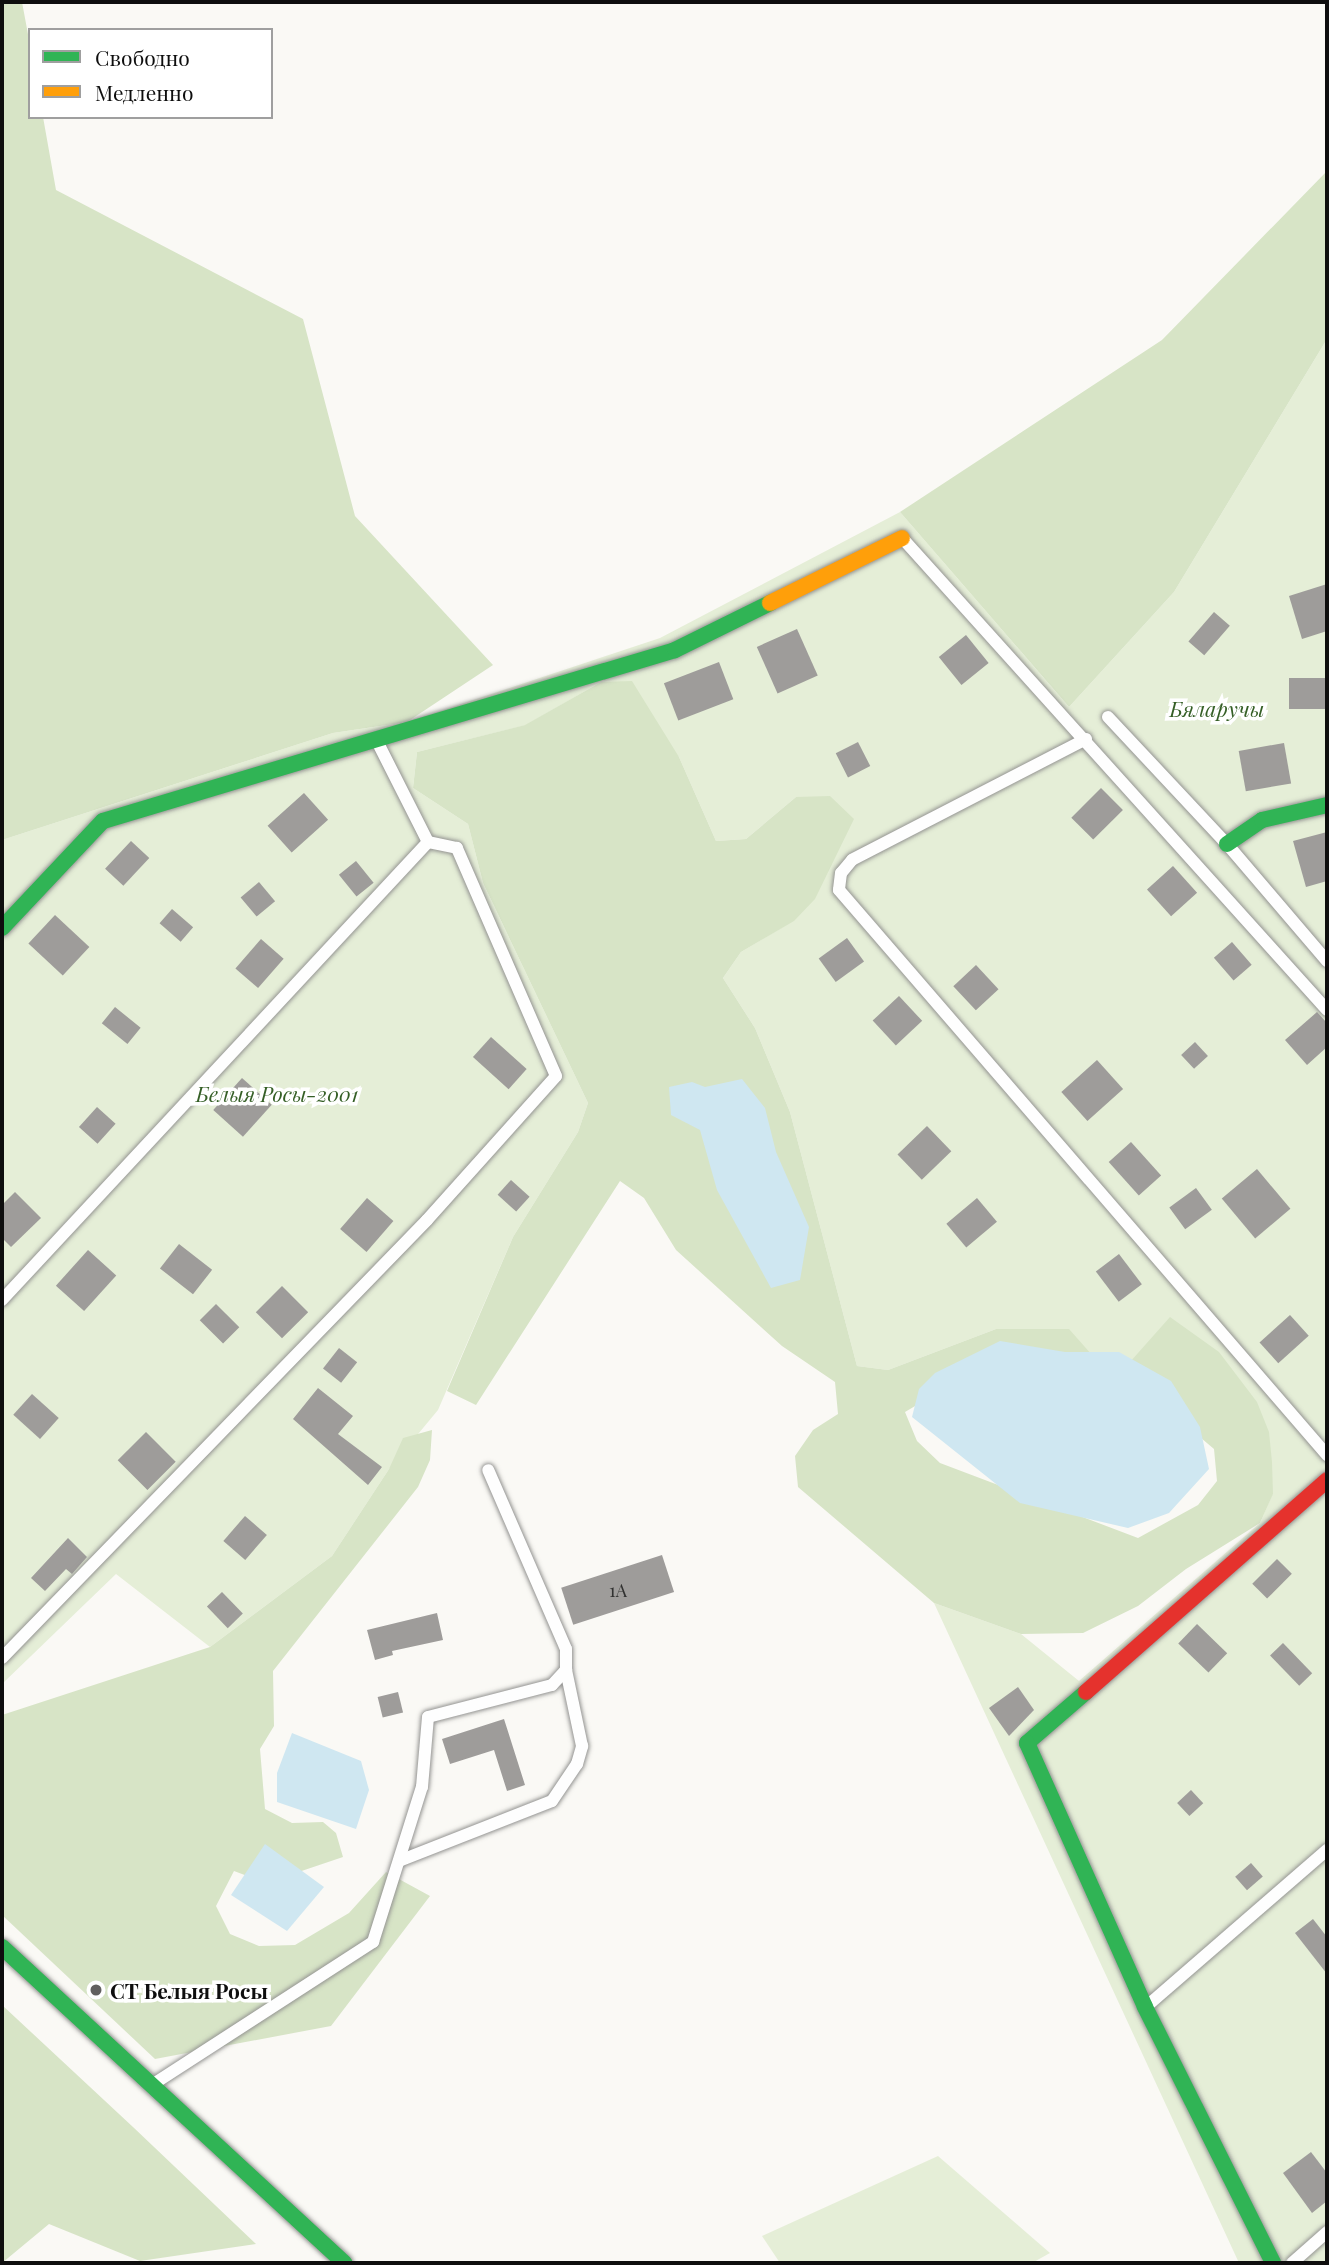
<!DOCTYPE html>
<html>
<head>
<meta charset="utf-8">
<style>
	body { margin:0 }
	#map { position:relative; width:1329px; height:2265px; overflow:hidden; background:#faf9f5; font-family:"Playfair Display",serif }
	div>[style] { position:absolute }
	.green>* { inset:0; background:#e5eed7 }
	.forest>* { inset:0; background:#d7e4c6 }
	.water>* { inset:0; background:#cfe7f1 }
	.building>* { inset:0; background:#9e9c9a; transform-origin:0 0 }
	.roads { filter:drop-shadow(0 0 2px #949492) drop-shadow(0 0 2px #949492) }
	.lane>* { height:12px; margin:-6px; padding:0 6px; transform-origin:6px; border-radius:6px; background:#fefefe }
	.fast>* { height:16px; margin:-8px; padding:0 8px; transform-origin:8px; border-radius:8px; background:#30b455 }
	.slow>* { height:16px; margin:-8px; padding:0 8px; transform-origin:8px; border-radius:8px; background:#ff9f0a }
	.jam>* { height:16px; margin:-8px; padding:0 8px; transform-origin:8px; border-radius:8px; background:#e5322d }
	.dots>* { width:19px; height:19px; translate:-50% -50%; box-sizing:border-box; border:4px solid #fff; border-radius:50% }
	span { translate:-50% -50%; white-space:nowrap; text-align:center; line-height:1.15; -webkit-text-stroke:7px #fff; paint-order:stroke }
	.number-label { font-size:18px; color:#323231 }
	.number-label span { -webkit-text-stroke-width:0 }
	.park-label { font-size:21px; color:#355f26; font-style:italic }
	.poi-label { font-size:21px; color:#0e0e0e; font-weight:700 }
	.left { translate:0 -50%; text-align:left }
	.frame { position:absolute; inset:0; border:4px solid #0e0e0e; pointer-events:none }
	.legend { position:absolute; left:28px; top:28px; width:245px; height:91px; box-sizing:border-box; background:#fff; border:2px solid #9f9f9f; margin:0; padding:9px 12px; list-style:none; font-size:21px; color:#0e0e0e }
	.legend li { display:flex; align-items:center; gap:14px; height:35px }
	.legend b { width:35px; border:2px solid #9f9f9f }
</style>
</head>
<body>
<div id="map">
	<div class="green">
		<i style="clip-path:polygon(1327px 339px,1327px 2263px,1239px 2263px,934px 1603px,1021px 1634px,1079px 1681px,1260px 1523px,1273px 1493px,1122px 1371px,996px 1329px,888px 1370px,857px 1366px,790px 1112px,755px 1028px,723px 978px,741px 952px,786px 925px,796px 797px,746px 839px,716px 841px,679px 757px,601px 682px,526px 725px,417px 752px,413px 788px,468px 824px,483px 883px,588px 1103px,578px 1132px,513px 1237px,438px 1410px,389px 1469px,332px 1556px,210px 1647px,116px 1574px,2px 1684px,2px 840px,333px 733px,407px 722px,660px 638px,900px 512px,1069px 707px,1174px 592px)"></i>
		<i style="clip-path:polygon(938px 2156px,1050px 2253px,1032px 2263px,780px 2263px,762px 2236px)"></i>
	</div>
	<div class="forest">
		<i style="clip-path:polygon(2px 2px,22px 2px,30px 45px,30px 117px,43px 117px,56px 190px,303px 319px,355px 516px,493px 665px,407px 722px,333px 733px,2px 840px)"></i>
		<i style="clip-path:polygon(1327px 171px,1327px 339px,1174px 592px,1069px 707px,900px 512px,1162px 340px)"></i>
		<i style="clip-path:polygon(632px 681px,679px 757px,716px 841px,746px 839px,796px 797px,830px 796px,854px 819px,815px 899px,794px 921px,741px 952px,723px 978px,755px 1028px,790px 1112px,857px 1366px,888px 1370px,996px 1329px,1069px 1329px,1108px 1373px,954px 1383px,905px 1412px,917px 1441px,940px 1463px,1138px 1538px,1198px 1505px,1217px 1481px,1214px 1449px,1122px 1371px,1170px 1317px,1219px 1352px,1257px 1402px,1269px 1432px,1272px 1462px,1273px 1494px,1260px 1523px,1186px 1569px,1138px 1606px,1083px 1633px,1021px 1634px,934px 1603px,798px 1487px,795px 1456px,813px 1430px,838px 1414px,835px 1382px,782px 1346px,676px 1250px,644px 1198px,620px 1181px,476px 1405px,447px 1391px,513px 1237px,578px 1132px,588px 1103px,483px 883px,468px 824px,413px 788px,417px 752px,525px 725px,601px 682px)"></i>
		<i style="clip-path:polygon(432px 1430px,430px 1460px,418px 1487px,273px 1671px,274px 1726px,260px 1749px,265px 1809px,292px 1823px,323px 1822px,336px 1833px,343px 1857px,266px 1883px,234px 1871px,216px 1906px,230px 1934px,259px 1946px,295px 1945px,349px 1913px,386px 1872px,430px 1896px,331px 2026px,155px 2059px,2px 1915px,2px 1715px,210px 1647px,332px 1556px,389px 1469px,403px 1438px)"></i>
		<i style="clip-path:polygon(2px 2005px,133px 2127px,256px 2244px,140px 2261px,49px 2224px,2px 2263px)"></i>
	</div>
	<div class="water">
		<i style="clip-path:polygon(742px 1079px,765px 1108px,776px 1152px,809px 1227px,800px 1280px,771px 1288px,717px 1190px,700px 1130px,671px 1115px,669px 1087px,692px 1082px,705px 1087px)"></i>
		<i style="clip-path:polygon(1000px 1341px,1065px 1352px,1119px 1352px,1171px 1381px,1200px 1427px,1209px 1469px,1169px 1513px,1128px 1528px,1020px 1503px,912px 1417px,919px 1389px,935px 1373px)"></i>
		<i style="clip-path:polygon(292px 1733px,361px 1761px,369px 1790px,356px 1829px,277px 1802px,277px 1773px)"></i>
		<i style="clip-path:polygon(265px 1844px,324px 1887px,287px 1931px,231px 1895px)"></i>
	</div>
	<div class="building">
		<i style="clip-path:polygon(1327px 584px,1327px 631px,1302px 639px,1289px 596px)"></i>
		<i style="left:1214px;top:612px;width:21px;height:39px;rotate:41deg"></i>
		<i style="left:797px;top:629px;width:51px;height:44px;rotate:66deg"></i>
		<i style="left:966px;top:635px;width:36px;height:35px;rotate:51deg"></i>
		<i style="left:719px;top:662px;width:40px;height:59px;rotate:69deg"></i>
		<i style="left:1327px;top:678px;width:31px;height:38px;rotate:90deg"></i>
		<i style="left:858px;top:742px;width:27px;height:25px;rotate:63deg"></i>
		<i style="left:1284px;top:743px;width:41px;height:46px;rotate:80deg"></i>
		<i style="left:1101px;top:788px;width:31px;height:42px;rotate:45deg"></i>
		<i style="left:304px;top:793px;width:36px;height:49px;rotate:48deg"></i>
		<i style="clip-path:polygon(1327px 832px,1327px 881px,1306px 887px,1293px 841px)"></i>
		<i style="left:131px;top:841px;width:25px;height:38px;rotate:43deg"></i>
		<i style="left:356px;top:861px;width:28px;height:22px;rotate:51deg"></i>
		<i style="left:1173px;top:866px;width:36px;height:35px;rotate:48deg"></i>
		<i style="left:259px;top:882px;width:25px;height:24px;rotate:50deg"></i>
		<i style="left:172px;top:909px;width:28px;height:19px;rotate:41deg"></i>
		<i style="left:55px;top:915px;width:47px;height:39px;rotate:43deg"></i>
		<i style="left:847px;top:938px;width:29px;height:35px;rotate:54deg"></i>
		<i style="left:261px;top:939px;width:30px;height:39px;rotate:41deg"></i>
		<i style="left:1232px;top:942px;width:30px;height:24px;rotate:49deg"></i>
		<i style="left:976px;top:965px;width:33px;height:31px;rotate:47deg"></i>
		<i style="left:899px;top:996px;width:34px;height:36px;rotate:47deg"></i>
		<i style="left:115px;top:1007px;width:33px;height:21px;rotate:39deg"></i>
		<i style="clip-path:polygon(1317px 1012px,1327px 1023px,1327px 1047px,1307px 1065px,1285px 1040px)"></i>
		<i style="left:491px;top:1037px;width:48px;height:27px;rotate:42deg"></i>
		<i style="left:1195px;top:1042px;width:19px;height:19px;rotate:47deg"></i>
		<i style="left:1097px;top:1060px;width:39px;height:48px;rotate:48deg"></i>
		<i style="left:242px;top:1078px;width:40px;height:43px;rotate:42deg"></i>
		<i style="left:97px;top:1107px;width:25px;height:27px;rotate:42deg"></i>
		<i style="left:927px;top:1126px;width:35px;height:41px;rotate:46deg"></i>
		<i style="left:1131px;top:1142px;width:45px;height:30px;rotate:48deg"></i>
		<i style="left:1257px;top:1169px;width:52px;height:46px;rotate:50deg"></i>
		<i style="left:511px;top:1180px;width:25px;height:20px;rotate:42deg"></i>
		<i style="left:1196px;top:1188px;width:27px;height:33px;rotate:54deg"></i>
		<i style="clip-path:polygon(15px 1192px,41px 1218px,11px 1247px,2px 1238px,2px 1205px)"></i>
		<i style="left:367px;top:1198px;width:35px;height:41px;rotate:41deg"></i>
		<i style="left:977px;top:1198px;width:31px;height:40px;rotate:50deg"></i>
		<i style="left:179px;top:1244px;width:42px;height:31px;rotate:38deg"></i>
		<i style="left:88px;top:1250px;width:38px;height:48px;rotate:42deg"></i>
		<i style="left:1119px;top:1254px;width:38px;height:29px;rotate:53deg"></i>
		<i style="left:282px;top:1286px;width:37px;height:37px;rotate:45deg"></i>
		<i style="left:216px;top:1304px;width:33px;height:23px;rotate:45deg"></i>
		<i style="left:1290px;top:1315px;width:28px;height:41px;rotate:48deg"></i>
		<i style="left:339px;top:1348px;width:23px;height:26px;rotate:38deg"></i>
		<i style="clip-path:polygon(318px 1388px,353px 1416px,338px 1434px,382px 1467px,368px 1485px,293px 1419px)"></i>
		<i style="left:32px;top:1394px;width:36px;height:28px;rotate:42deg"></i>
		<i style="left:146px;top:1432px;width:42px;height:40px;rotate:45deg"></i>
		<i style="left:245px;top:1516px;width:29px;height:33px;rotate:41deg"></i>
		<i style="clip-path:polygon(68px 1538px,87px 1557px,72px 1574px,66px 1569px,45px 1591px,31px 1578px)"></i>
		<i style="left:662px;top:1555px;width:39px;height:106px;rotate:72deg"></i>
		<i style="left:1277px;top:1559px;width:21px;height:35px;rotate:45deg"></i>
		<i style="left:222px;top:1592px;width:30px;height:21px;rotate:46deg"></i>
		<i style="clip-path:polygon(437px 1613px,443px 1640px,392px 1651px,393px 1655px,375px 1660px,367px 1630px)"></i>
		<i style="left:1197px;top:1624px;width:42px;height:27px;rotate:44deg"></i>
		<i style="left:1283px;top:1643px;width:42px;height:18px;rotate:46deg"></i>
		<i style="clip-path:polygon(1018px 1687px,1034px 1710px,1009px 1736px,989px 1708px)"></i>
		<i style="left:398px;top:1692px;width:21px;height:21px;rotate:76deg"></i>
		<i style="clip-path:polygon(504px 1719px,525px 1785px,507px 1791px,494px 1750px,450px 1764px,442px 1739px)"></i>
		<i style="left:1191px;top:1790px;width:18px;height:19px;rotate:47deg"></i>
		<i style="left:1251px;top:1863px;width:18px;height:21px;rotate:49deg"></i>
		<i style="clip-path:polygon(1313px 1919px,1327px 1937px,1327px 1974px,1295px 1933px)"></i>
		<i style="clip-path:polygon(1311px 2152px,1327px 2173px,1327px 2201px,1312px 2213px,1283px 2173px)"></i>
	</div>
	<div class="roads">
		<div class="lane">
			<i style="left:904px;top:540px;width:632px;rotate:48.01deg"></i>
			<i style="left:1108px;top:717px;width:174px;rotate:46.9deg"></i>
			<i style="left:1227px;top:844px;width:154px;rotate:49.5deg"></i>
			<i style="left:1086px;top:739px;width:263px;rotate:152.7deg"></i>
			<i style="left:852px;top:860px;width:17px;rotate:130deg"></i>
			<i style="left:841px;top:873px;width:17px;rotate:97deg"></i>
			<i style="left:839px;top:890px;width:747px;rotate:49.18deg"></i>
			<i style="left:2px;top:1300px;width:625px;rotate:-47.07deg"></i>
			<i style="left:428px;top:842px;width:109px;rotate:-116.8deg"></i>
			<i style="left:2px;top:1658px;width:610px;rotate:-45.86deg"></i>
			<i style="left:427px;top:1220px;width:193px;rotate:-48.1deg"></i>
			<i style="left:556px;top:1076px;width:249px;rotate:-113.5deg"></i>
			<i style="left:457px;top:848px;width:30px;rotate:-168deg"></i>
			<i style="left:399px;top:1861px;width:164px;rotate:-21.4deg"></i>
			<i style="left:552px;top:1801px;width:45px;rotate:-56deg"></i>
			<i style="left:577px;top:1764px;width:19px;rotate:-74deg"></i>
			<i style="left:582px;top:1746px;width:78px;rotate:-101.9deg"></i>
			<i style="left:1148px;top:2005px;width:237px;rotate:-40.9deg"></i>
			<i style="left:155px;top:2083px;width:260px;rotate:-32.9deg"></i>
			<i style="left:373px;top:1942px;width:163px;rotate:-72.5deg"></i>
			<i style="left:422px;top:1787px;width:70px;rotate:-85.1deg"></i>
			<i style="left:428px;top:1717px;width:128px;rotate:-14.5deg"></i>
			<i style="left:552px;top:1685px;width:21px;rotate:-47deg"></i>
			<i style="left:566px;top:1670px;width:21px;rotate:-90deg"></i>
			<i style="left:566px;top:1649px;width:195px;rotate:-113.5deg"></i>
			<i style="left:1292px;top:2263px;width:47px;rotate:-41.5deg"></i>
		</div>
		<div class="fast">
			<i style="left:1227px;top:844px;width:42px;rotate:-34.4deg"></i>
			<i style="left:1262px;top:820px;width:67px;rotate:-13deg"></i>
			<i style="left:2px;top:928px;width:147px;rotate:-46.7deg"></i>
			<i style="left:103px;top:821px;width:597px;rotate:-16.64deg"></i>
			<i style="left:675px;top:650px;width:106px;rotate:-26.3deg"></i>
			<i style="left:1086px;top:1692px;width:78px;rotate:139.2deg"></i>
			<i style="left:1027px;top:1743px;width:289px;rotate:65.9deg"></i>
			<i style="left:1145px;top:2007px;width:286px;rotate:63.4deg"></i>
			<i style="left:2px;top:1947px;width:466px;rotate:42.7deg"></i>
		</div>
		<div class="slow">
			<i style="left:770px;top:603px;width:147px;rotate:-26.2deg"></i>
		</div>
		<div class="jam">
			<i style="left:1086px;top:1692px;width:321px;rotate:-41.3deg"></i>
		</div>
	</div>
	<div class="dots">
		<i style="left:96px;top:1990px;background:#61605f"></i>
	</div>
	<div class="number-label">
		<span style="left:618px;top:1590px">1А</span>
	</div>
	<div class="park-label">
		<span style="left:1217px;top:708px">Бяларучы</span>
		<span style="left:277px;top:1093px">Белыя Росы-2001</span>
	</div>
	<div class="poi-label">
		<span class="left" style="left:110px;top:1990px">СТ Белыя Росы</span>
	</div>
	<div class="frame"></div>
	<ul class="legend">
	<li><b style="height:9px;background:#30b455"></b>Свободно</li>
	<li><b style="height:9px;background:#ff9f0a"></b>Медленно</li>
	</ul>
</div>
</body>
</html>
